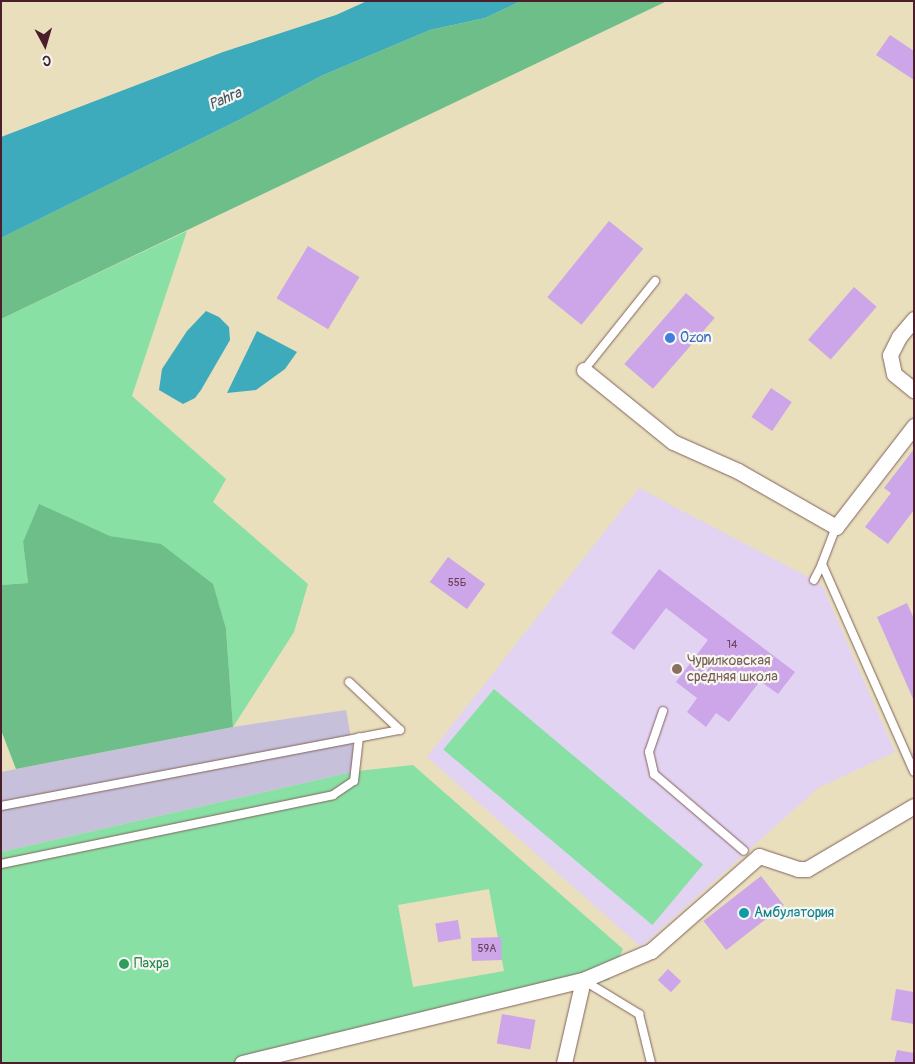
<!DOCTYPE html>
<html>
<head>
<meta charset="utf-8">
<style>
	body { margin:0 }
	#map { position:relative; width:915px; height:1064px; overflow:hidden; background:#e9dfbc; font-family:Pangolin,sans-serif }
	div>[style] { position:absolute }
	.built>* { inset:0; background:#e3d3f2 }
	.industrial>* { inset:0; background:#c6c0da }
	.green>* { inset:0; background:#88e0a4; transform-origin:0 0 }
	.forest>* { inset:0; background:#6ebe8a }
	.water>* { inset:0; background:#3dabbc }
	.building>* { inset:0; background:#cda5e9; transform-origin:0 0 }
	.roads { filter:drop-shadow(0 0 1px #82625e) drop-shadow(0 0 1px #82625e) }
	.service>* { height:8px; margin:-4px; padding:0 4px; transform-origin:4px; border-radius:4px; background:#fff }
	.minor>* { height:15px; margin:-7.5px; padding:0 7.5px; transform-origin:7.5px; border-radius:7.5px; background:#fff }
	.dots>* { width:14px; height:14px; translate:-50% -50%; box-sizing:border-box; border:2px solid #f6f6f2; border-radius:50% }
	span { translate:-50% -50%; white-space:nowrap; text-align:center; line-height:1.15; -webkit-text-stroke:4.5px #f6f6f2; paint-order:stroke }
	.number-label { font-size:11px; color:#6b405a }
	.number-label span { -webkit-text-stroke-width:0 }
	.shop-label { font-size:14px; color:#366cbe }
	.left { translate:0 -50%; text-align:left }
	.education-label { font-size:14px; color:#785e54 }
	.culture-label { font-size:14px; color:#0d838f }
	.leisure-label { font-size:14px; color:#27864d }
	.water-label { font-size:15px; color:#455765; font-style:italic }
	.frame { position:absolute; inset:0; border:2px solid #4a1f2b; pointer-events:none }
	.north { position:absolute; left:20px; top:20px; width:50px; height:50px; -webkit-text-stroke:4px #f6f6f2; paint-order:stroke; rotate:174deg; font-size:14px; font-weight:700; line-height:20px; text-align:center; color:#4a1f2b }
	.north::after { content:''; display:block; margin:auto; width:18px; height:22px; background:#4a1f2b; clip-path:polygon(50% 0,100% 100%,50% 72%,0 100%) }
</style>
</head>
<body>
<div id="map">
	<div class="built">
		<i style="clip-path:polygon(639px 488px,814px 580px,823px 587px,895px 752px,818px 788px,641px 947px,427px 757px)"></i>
	</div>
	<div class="industrial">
		<i style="clip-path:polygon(346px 710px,357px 771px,1px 852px,1px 772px,233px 727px)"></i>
	</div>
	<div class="green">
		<i style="clip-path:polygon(187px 231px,132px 396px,226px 479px,213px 502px,308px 584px,294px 632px,233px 727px,226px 629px,161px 545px,110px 536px,82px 524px,23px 542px,28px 583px,1px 585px,1px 319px)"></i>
		<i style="left:494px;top:689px;width:273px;height:79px;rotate:40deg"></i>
		<i style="clip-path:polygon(evenodd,413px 765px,623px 949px,609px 980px,240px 1063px,1px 1063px,1px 852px,357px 771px,413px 765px,489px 889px,504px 971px,413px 987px,398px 905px,489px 889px)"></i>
	</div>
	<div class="forest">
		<i style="clip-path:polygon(521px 1px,667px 1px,1px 319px,1px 238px,239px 120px,321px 76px,430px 30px,485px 18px)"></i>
		<i style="clip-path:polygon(39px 504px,110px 536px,161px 544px,213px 584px,226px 629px,233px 727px,16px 769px,1px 730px,1px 585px,28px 583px,23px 542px)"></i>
	</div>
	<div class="water">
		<i style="clip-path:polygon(367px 1px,521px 1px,485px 18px,430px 30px,321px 76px,239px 120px,1px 238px,1px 137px,223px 52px,336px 15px)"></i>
		<i style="clip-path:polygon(206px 311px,219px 317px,229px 327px,230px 340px,201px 390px,195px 398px,183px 404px,159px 390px,162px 369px,187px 331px)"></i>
		<i style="clip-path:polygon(257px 331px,297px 352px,285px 369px,256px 390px,227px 393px)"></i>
	</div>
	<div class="building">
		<i style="clip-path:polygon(890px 35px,914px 51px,914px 80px,876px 55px)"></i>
		<i style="left:609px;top:221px;width:44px;height:98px;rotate:39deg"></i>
		<i style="left:308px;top:246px;width:60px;height:61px;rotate:31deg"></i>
		<i style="left:854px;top:287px;width:30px;height:70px;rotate:41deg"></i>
		<i style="left:686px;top:293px;width:38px;height:94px;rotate:41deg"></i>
		<i style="left:771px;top:388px;width:25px;height:35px;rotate:34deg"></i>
		<i style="clip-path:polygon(914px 449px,914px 510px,888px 544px,865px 527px,891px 493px,884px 488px)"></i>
		<i style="left:448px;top:557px;width:46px;height:31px;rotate:36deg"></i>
		<i style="clip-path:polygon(659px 569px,795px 672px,778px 694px,760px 681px,729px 722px,716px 713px,706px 727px,687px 712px,697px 698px,676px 682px,708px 640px,666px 608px,634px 650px,611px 633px)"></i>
		<i style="clip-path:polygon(907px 603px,914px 619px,914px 701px,877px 617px)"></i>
		<i style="left:761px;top:876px;width:37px;height:73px;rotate:52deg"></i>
		<i style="left:458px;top:920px;width:19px;height:23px;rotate:81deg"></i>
		<i style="left:501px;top:937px;width:23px;height:30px;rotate:88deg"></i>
		<i style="left:668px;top:969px;width:18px;height:15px;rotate:43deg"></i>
		<i style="clip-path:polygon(896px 989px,914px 992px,914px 1024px,891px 1020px)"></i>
		<i style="left:502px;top:1014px;width:34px;height:30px;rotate:10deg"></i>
		<i style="clip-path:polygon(897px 1050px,914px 1053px,914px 1063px,894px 1063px)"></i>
	</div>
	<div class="roads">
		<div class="service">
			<i style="left:584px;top:370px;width:114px;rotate:-51.4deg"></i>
			<i style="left:836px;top:527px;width:40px;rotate:111deg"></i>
			<i style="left:822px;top:564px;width:227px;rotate:66.1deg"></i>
			<i style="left:814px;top:580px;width:18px;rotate:-63deg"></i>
			<i style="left:349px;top:682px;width:70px;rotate:43.3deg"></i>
			<i style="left:663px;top:711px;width:43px;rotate:108.9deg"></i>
			<i style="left:649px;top:752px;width:23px;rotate:77deg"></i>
			<i style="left:654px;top:774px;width:118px;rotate:40.5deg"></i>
			<i style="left:1px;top:806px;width:406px;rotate:-10.8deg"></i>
			<i style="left:1px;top:864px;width:339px;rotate:-11.7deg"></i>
			<i style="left:333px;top:795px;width:25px;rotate:-34deg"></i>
			<i style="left:354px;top:781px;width:44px;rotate:-83.5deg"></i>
			<i style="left:583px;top:980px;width:66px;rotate:31.3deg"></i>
			<i style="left:639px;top:1014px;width:50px;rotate:76.2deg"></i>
		</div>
		<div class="minor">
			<i style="left:914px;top:319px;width:23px;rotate:130deg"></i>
			<i style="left:899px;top:337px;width:20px;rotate:117deg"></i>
			<i style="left:890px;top:355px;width:19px;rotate:78deg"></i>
			<i style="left:894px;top:374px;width:26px;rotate:39deg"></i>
			<i style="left:584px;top:370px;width:114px;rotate:39deg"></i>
			<i style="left:673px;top:442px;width:71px;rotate:24deg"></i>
			<i style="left:738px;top:471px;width:113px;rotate:29.7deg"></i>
			<i style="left:836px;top:527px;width:128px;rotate:-52.3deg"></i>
			<i style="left:242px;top:1063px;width:351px;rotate:-13.7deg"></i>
			<i style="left:583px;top:980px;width:74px;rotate:-23.1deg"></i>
			<i style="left:651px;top:951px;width:144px;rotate:-41.3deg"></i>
			<i style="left:759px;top:856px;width:41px;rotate:18.4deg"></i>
			<i style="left:798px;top:869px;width:9px"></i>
			<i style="left:807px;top:869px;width:124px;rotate:-30.5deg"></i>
			<i style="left:564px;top:1063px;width:85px;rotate:-77.1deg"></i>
		</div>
	</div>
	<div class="dots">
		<i style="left:670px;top:338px;background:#3f7fe0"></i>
		<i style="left:677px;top:669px;background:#8d6e63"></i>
		<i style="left:744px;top:913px;background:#0f9aa8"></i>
		<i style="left:124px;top:964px;background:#2e9e5b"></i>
	</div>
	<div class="number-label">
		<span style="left:457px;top:583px">55Б</span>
		<span style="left:732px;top:645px">14</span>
		<span style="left:487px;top:949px">59А</span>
	</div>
	<div class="shop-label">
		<span class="left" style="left:680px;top:338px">Ozon</span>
	</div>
	<div class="education-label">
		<span class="left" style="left:687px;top:669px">Чурилковская<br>средняя школа</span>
	</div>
	<div class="culture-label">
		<span class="left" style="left:754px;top:913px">Амбулатория</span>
	</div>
	<div class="leisure-label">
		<span class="left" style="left:134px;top:964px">Пахра</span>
	</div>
	<div class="water-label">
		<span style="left:225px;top:99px;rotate:-24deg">Pahra</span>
	</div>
	<div class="frame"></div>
	<div class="north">С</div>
</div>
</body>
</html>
